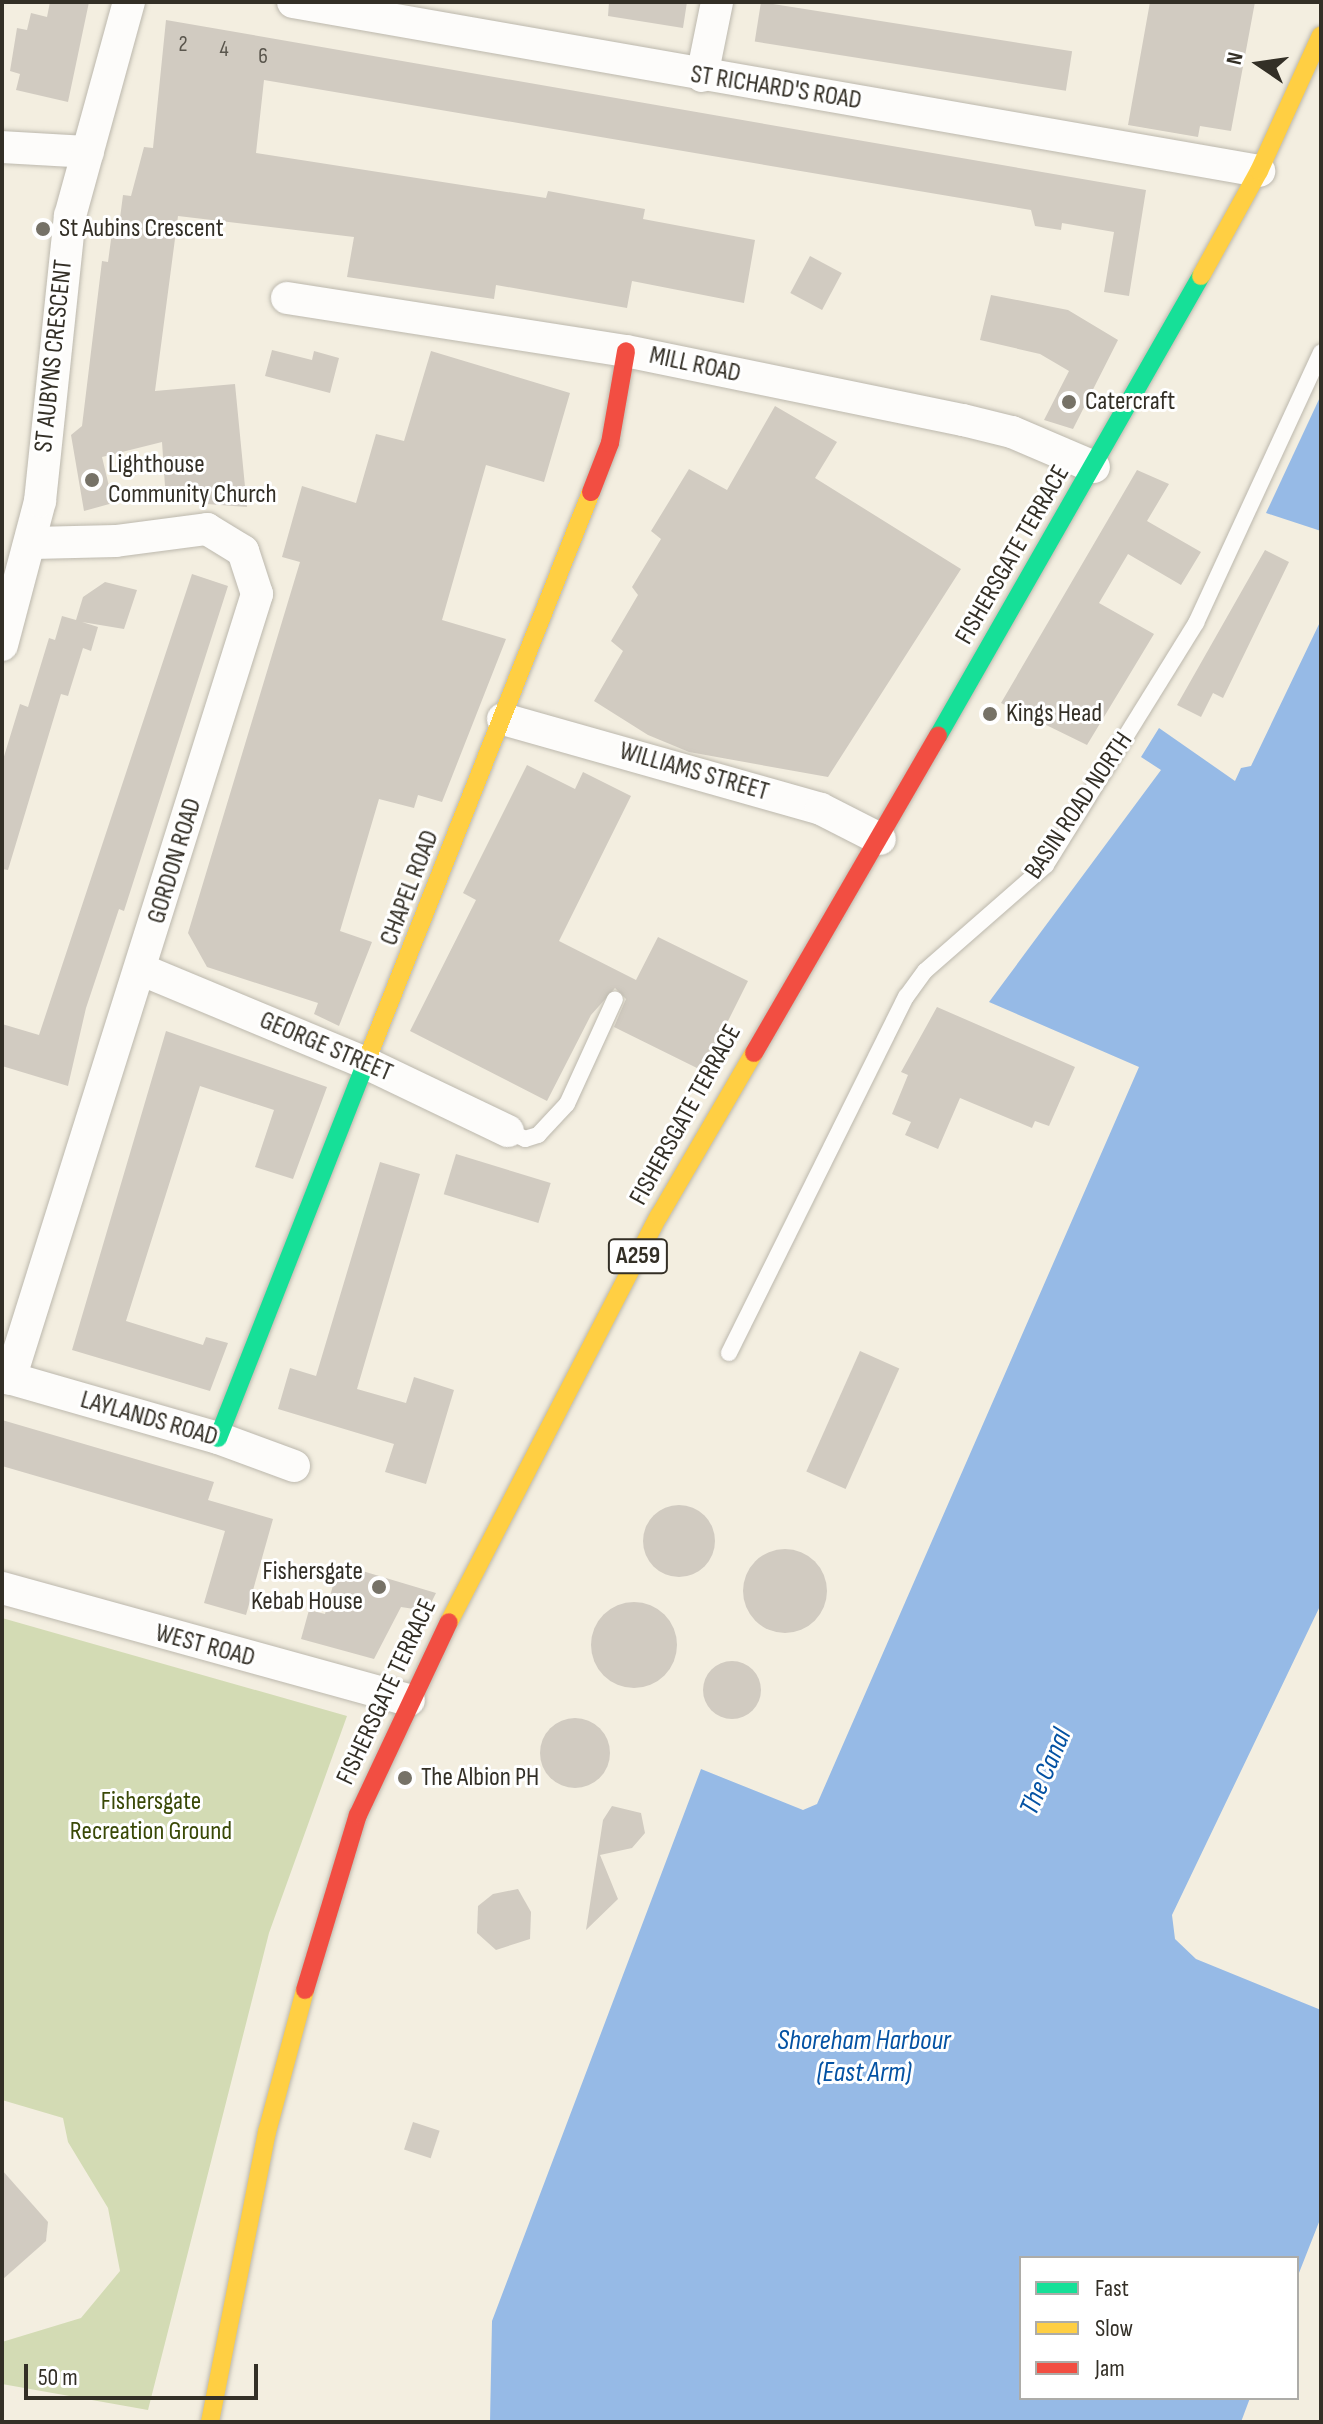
<!DOCTYPE html>
<html>
<head>
<meta charset="utf-8">
<style>
	body { margin:0 }
	#map { position:relative; width:1323px; height:2424px; overflow:hidden; background:#f3eee0; font-family:"Sofia Sans Condensed",sans-serif }
	div>[style] { position:absolute }
	.green>* { inset:0; background:#d3dbb4 }
	.water>* { inset:0; background:#96bae6 }
	.building>* { inset:0; background:#d1cbc1; transform-origin:0 0 }
	.round { border-radius:50% }
	.roads { filter:drop-shadow(0 0 2px #bcb8ad) drop-shadow(0 0 2px #bcb8ad) }
	.lane>* { height:16px; margin:-8px; padding:0 8px; transform-origin:8px; border-radius:8px; background:#fdfcfa }
	.street>* { height:32px; margin:-16px; padding:0 16px; transform-origin:16px; border-radius:16px; background:#fdfcfa }
	.fast>* { height:18px; margin:-9px; padding:0 9px; transform-origin:9px; border-radius:9px; background:#16e098 }
	.slow>* { height:18px; margin:-9px; padding:0 9px; transform-origin:9px; border-radius:9px; background:#ffcf43 }
	.jam>* { height:18px; margin:-9px; padding:0 9px; transform-origin:9px; border-radius:9px; background:#f24e42 }
	.dots>* { width:22px; height:22px; translate:-50% -50%; box-sizing:border-box; border:4px solid #fff; border-radius:50% }
	span { translate:-50% -50%; white-space:nowrap; text-align:center; line-height:1.15; -webkit-text-stroke:6px #fff; paint-order:stroke }
	.number-label { font-size:22px; color:#5a564d }
	.number-label span { -webkit-text-stroke-width:0 }
	.shield-label span { padding:2px 6px; background:#fff; border:2px solid; border-radius:6px; -webkit-text-stroke-width:0 }
	.shield-label { font-size:24px; color:#332f26; font-weight:700 }
	.street-label { font-size:26px; color:#332f26 }
	.poi-label { font-size:26px; color:#332f26 }
	.left { translate:0 -50%; text-align:left }
	.right { translate:-100% -50%; text-align:right }
	.park-label { font-size:26px; color:#3a4907 }
	.water-label { font-size:28px; color:#0452a3; font-style:italic }
	.frame { position:absolute; inset:0; border:4px solid #332f26; pointer-events:none }
	.legend { position:absolute; left:1019px; top:2256px; width:280px; height:144px; box-sizing:border-box; background:#fff; border:2px solid #adaca8; margin:0; padding:10px 14px; list-style:none; font-size:24px; color:#332f26 }
	.legend li { display:flex; align-items:center; gap:16px; height:40px }
	.legend b { width:40px; border:2px solid #adaca8 }
	.north { position:absolute; left:1219px; top:24px; width:80px; height:80px; -webkit-text-stroke:6px #fff; paint-order:stroke; rotate:283deg; font-size:22px; font-weight:700; line-height:32px; text-align:center; color:#332f26 }
	.north::after { content:''; display:block; margin:auto; width:28px; height:36px; background:#332f26; clip-path:polygon(50% 0,100% 100%,50% 72%,0 100%) }
	.scale { position:absolute; left:24px; top:2364px; width:234px; height:36px; box-sizing:border-box; border:4px solid #332f26; border-top:0; padding-left:10px; font-size:24px; line-height:28px; white-space:nowrap; color:#332f26; -webkit-text-stroke:6px #fff; paint-order:stroke }
</style>
</head>
<body>
<div id="map">
	<div class="green">
		<i style="clip-path:polygon(2px 1618px,347px 1716px,269px 1933px,148px 2410px,2px 2384px,2px 2342px,81px 2318px,120px 2271px,108px 2208px,68px 2142px,63px 2118px,2px 2100px)"></i>
	</div>
	<div class="water">
		<i style="clip-path:polygon(1321px 395px,1321px 531px,1266px 513px)"></i>
		<i style="clip-path:polygon(1321px 620px,1321px 1604px,1172px 1915px,1175px 1939px,1196px 1959px,1321px 2010px,1321px 2217px,1297px 2278px,1297px 2258px,1021px 2258px,1021px 2398px,1250px 2398px,1241px 2422px,490px 2422px,492px 2321px,701px 1769px,803px 1810px,817px 1804px,1139px 1067px,989px 1002px,1161px 770px,1141px 757px,1159px 728px,1235px 781px,1241px 768px,1251px 766px)"></i>
	</div>
	<div class="building">
		<i style="clip-path:polygon(50px 2px,89px 2px,68px 102px,16px 90px,20px 74px,10px 71px,17px 28px,27px 30px,31px 13px,47px 17px)"></i>
		<i style="clip-path:polygon(609px 2px,687px 2px,683px 28px,608px 16px)"></i>
		<i style="left:761px;top:2px;width:315px;height:40px;rotate:9deg"></i>
		<i style="clip-path:polygon(1150px 2px,1255px 2px,1231px 131px,1200px 126px,1198px 137px,1128px 125px)"></i>
		<i style="clip-path:polygon(166px 20px,1146px 190px,1129px 296px,1104px 292px,1114px 232px,1062px 223px,1061px 230px,1035px 226px,1031px 210px,264px 80px,256px 153px,546px 198px,548px 191px,645px 209px,643px 219px,755px 240px,744px 303px,632px 281px,627px 308px,496px 285px,494px 299px,347px 277px,354px 237px,178px 216px,155px 391px,235px 384px,247px 507px,166px 501px,162px 442px,102px 457px,113px 503px,84px 511px,71px 435px,82px 426px,102px 261px,108px 262px,114px 217px,120px 218px,123px 195px,131px 196px,144px 147px,153px 148px)"></i>
		<i style="left:810px;top:256px;width:36px;height:42px;rotate:28deg"></i>
		<i style="clip-path:polygon(991px 295px,1068px 310px,1118px 340px,1073px 429px,1044px 420px,1069px 371px,1040px 354px,980px 340px)"></i>
		<i style="clip-path:polygon(272px 350px,312px 360px,314px 351px,339px 358px,330px 393px,265px 376px)"></i>
		<i style="clip-path:polygon(431px 351px,570px 393px,544px 482px,486px 465px,442px 620px,506px 639px,442px 802px,418px 795px,414px 808px,379px 799px,340px 931px,372px 942px,339px 1026px,314px 1014px,318px 1003px,207px 967px,188px 933px,300px 562px,282px 557px,302px 486px,356px 503px,376px 434px,404px 441px)"></i>
		<i style="clip-path:polygon(775px 406px,837px 442px,815px 478px,961px 569px,828px 777px,689px 752px,648px 735px,594px 701px,623px 651px,611px 641px,638px 595px,632px 587px,661px 539px,651px 531px,689px 469px,727px 490px)"></i>
		<i style="clip-path:polygon(1137px 470px,1169px 484px,1147px 521px,1201px 552px,1181px 585px,1128px 554px,1099px 603px,1154px 634px,1087px 745px,1001px 703px)"></i>
		<i style="clip-path:polygon(1265px 550px,1289px 562px,1223px 698px,1213px 693px,1201px 717px,1177px 705px)"></i>
		<i style="clip-path:polygon(192px 574px,228px 586px,124px 911px,119px 909px,86px 1008px,68px 1086px,2px 1066px,2px 1024px,39px 1035px)"></i>
		<i style="clip-path:polygon(105px 582px,137px 590px,124px 629px,82px 622px,98px 627px,91px 651px,83px 648px,68px 696px,61px 694px,8px 870px,2px 869px,2px 763px,20px 704px,28px 707px,49px 638px,55px 640px,62px 616px,76px 620px,83px 597px)"></i>
		<i style="clip-path:polygon(527px 765px,575px 789px,583px 772px,631px 796px,559px 941px,636px 980px,658px 937px,748px 981px,703px 1071px,614px 1027px,626px 999px,615px 988px,591px 1015px,547px 1101px,410px 1031px,476px 900px,463px 893px)"></i>
		<i style="clip-path:polygon(937px 1007px,1075px 1067px,1049px 1126px,1035px 1121px,1032px 1128px,960px 1098px,938px 1149px,905px 1135px,911px 1122px,892px 1114px,908px 1075px,901px 1072px)"></i>
		<i style="clip-path:polygon(166px 1031px,327px 1087px,293px 1179px,255px 1167px,274px 1110px,200px 1086px,126px 1321px,203px 1345px,206px 1337px,228px 1343px,210px 1391px,72px 1350px)"></i>
		<i style="left:456px;top:1154px;width:99px;height:42px;rotate:17deg"></i>
		<i style="clip-path:polygon(380px 1162px,420px 1174px,357px 1389px,406px 1403px,414px 1377px,454px 1390px,426px 1484px,385px 1472px,394px 1444px,278px 1409px,290px 1368px,316px 1376px)"></i>
		<i style="left:860px;top:1351px;width:43px;height:132px;rotate:24deg"></i>
		<i style="clip-path:polygon(2px 1420px,214px 1482px,208px 1500px,273px 1519px,246px 1615px,204px 1603px,225px 1531px,2px 1466px)"></i>
		<i class="round" style="left:643px;top:1505px;width:72px;height:72px"></i>
		<i class="round" style="left:743px;top:1549px;width:84px;height:84px"></i>
		<i style="clip-path:polygon(339px 1564px,436px 1593px,427px 1611px,401px 1607px,374px 1659px,301px 1639px,309px 1610px,325px 1614px)"></i>
		<i class="round" style="left:591px;top:1602px;width:86px;height:86px"></i>
		<i class="round" style="left:703px;top:1661px;width:58px;height:58px"></i>
		<i class="round" style="left:540px;top:1718px;width:70px;height:70px"></i>
		<i style="clip-path:polygon(612px 1806px,641px 1813px,645px 1833px,632px 1848px,600px 1855px,618px 1899px,586px 1930px,603px 1820px)"></i>
		<i style="clip-path:polygon(518px 1889px,531px 1912px,530px 1939px,496px 1950px,477px 1933px,478px 1906px,493px 1894px)"></i>
		<i style="left:413px;top:2122px;width:28px;height:29px;rotate:18deg"></i>
		<i style="clip-path:polygon(2px 2170px,48px 2222px,46px 2241px,2px 2280px)"></i>
	</div>
	<div class="roads">
		<div class="lane">
			<i style="left:508px;top:1131px;width:19px;rotate:25deg"></i>
			<i style="left:525px;top:1139px;width:14px;rotate:-17deg"></i>
			<i style="left:538px;top:1135px;width:42px;rotate:-46.9deg"></i>
			<i style="left:567px;top:1104px;width:115px;rotate:-65.4deg"></i>
			<i style="left:729px;top:1353px;width:398px;rotate:-63.6deg"></i>
			<i style="left:906px;top:997px;width:32px;rotate:-54deg"></i>
			<i style="left:925px;top:971px;width:161px;rotate:-41.2deg"></i>
			<i style="left:1046px;top:865px;width:285px;rotate:-58.2deg"></i>
			<i style="left:1196px;top:623px;width:298px;rotate:-65.2deg"></i>
		</div>
		<div class="street">
			<i style="left:293px;top:2px;width:981px;rotate:9.92deg"></i>
			<i style="left:702px;top:76px;width:76px;rotate:-78.5deg"></i>
			<i style="left:2px;top:147px;width:86px;rotate:3.3deg"></i>
			<i style="left:287px;top:298px;width:343px;rotate:8.9deg"></i>
			<i style="left:626px;top:351px;width:344px;rotate:11.6deg"></i>
			<i style="left:963px;top:420px;width:50px;rotate:13.8deg"></i>
			<i style="left:1012px;top:432px;width:89px;rotate:23.1deg"></i>
			<i style="left:2px;top:645px;width:149px;rotate:-75.2deg"></i>
			<i style="left:40px;top:501px;width:287px;rotate:-84deg"></i>
			<i style="left:70px;top:216px;width:222px;rotate:-74.6deg"></i>
			<i style="left:503px;top:719px;width:330px;rotate:15.8deg"></i>
			<i style="left:821px;top:809px;width:66px;rotate:27deg"></i>
			<i style="left:142px;top:970px;width:247px;rotate:22.6deg"></i>
			<i style="left:370px;top:1065px;width:153px;rotate:25.6deg"></i>
			<i style="left:2px;top:1376px;width:225px;rotate:16deg"></i>
			<i style="left:218px;top:1438px;width:81px;rotate:20.2deg"></i>
			<i style="left:10px;top:1379px;width:823px;rotate:-72.53deg"></i>
			<i style="left:257px;top:594px;width:45px;rotate:-108deg"></i>
			<i style="left:243px;top:551px;width:42px;rotate:-148.6deg"></i>
			<i style="left:207px;top:529px;width:92px;rotate:172.5deg"></i>
			<i style="left:116px;top:541px;width:83px;rotate:178.6deg"></i>
			<i style="left:2px;top:1588px;width:422px;rotate:15.4deg"></i>
		</div>
		<div class="fast">
			<i style="left:938px;top:736px;width:530px;rotate:-60.24deg"></i>
			<i style="left:218px;top:1438px;width:404px;rotate:-68.5deg"></i>
		</div>
		<div class="slow">
			<i style="left:1201px;top:276px;width:120px;rotate:-61.1deg"></i>
			<i style="left:1259px;top:171px;width:149px;rotate:-65.5deg"></i>
			<i style="left:366px;top:1062px;width:613px;rotate:-68.46deg"></i>
			<i style="left:449px;top:1622px;width:457px;rotate:-62.7deg"></i>
			<i style="left:659px;top:1216px;width:189px;rotate:-59.8deg"></i>
			<i style="left:210px;top:2422px;width:296px;rotate:-78.9deg"></i>
			<i style="left:267px;top:2132px;width:147px;rotate:-75deg"></i>
		</div>
		<div class="jam">
			<i style="left:591px;top:492px;width:53px;rotate:-68.8deg"></i>
			<i style="left:610px;top:443px;width:93px;rotate:-80.1deg"></i>
			<i style="left:754px;top:1053px;width:367px;rotate:-59.9deg"></i>
			<i style="left:305px;top:1990px;width:183px;rotate:-73.2deg"></i>
			<i style="left:358px;top:1815px;width:213px;rotate:-64.8deg"></i>
		</div>
	</div>
	<div class="dots">
		<i style="left:43px;top:229px;background:#767267"></i>
		<i style="left:1069px;top:402px;background:#767267"></i>
		<i style="left:92px;top:480px;background:#767267"></i>
		<i style="left:990px;top:714px;background:#767267"></i>
		<i style="left:379px;top:1587px;background:#767267"></i>
		<i style="left:405px;top:1778px;background:#767267"></i>
	</div>
	<div class="number-label">
		<span style="left:183px;top:45px">2</span>
		<span style="left:224px;top:50px">4</span>
		<span style="left:263px;top:57px">6</span>
	</div>
	<div class="shield-label">
		<span style="left:638px;top:1256px">A259</span>
	</div>
	<div class="street-label">
		<span style="left:776px;top:88px;rotate:9deg">ST RICHARD'S ROAD</span>
		<span style="left:54px;top:356px;rotate:-84deg">ST AUBYNS CRESCENT</span>
		<span style="left:695px;top:365px;rotate:12deg">MILL ROAD</span>
		<span style="left:1013px;top:555px;rotate:-60deg">FISHERSGATE TERRACE</span>
		<span style="left:694px;top:772px;rotate:16deg">WILLIAMS STREET</span>
		<span style="left:1079px;top:806px;rotate:-56deg">BASIN ROAD NORTH</span>
		<span style="left:175px;top:861px;rotate:-73deg">GORDON ROAD</span>
		<span style="left:410px;top:888px;rotate:-69deg">CHAPEL ROAD</span>
		<span style="left:326px;top:1047px;rotate:23deg">GEORGE STREET</span>
		<span style="left:686px;top:1115px;rotate:-61deg">FISHERSGATE TERRACE</span>
		<span style="left:149px;top:1419px;rotate:16deg">LAYLANDS ROAD</span>
		<span style="left:205px;top:1646px;rotate:15deg">WEST ROAD</span>
		<span style="left:387px;top:1692px;rotate:-65deg">FISHERSGATE TERRACE</span>
	</div>
	<div class="poi-label">
		<span class="left" style="left:59px;top:229px">St Aubins Crescent</span>
		<span class="left" style="left:1085px;top:402px">Catercraft</span>
		<span class="left" style="left:108px;top:480px">Lighthouse<br>Community Church</span>
		<span class="left" style="left:1006px;top:714px">Kings Head</span>
		<span class="right" style="left:363px;top:1587px">Fishersgate<br>Kebab House</span>
		<span class="left" style="left:421px;top:1778px">The Albion PH</span>
	</div>
	<div class="park-label">
		<span style="left:151px;top:1817px">Fishersgate<br>Recreation Ground</span>
	</div>
	<div class="water-label">
		<span style="left:1046px;top:1772px;rotate:-67deg">The Canal</span>
		<span style="left:864px;top:2057px">Shoreham Harbour<br>(East Arm)</span>
	</div>
	<div class="frame"></div>
	<ul class="legend">
	<li><b style="height:10px;background:#16e098"></b>Fast</li>
	<li><b style="height:10px;background:#ffcf43"></b>Slow</li>
	<li><b style="height:10px;background:#f24e42"></b>Jam</li>
	</ul>
	<div class="north">N</div>
	<div class="scale">50 m</div>
</div>
</body>
</html>
